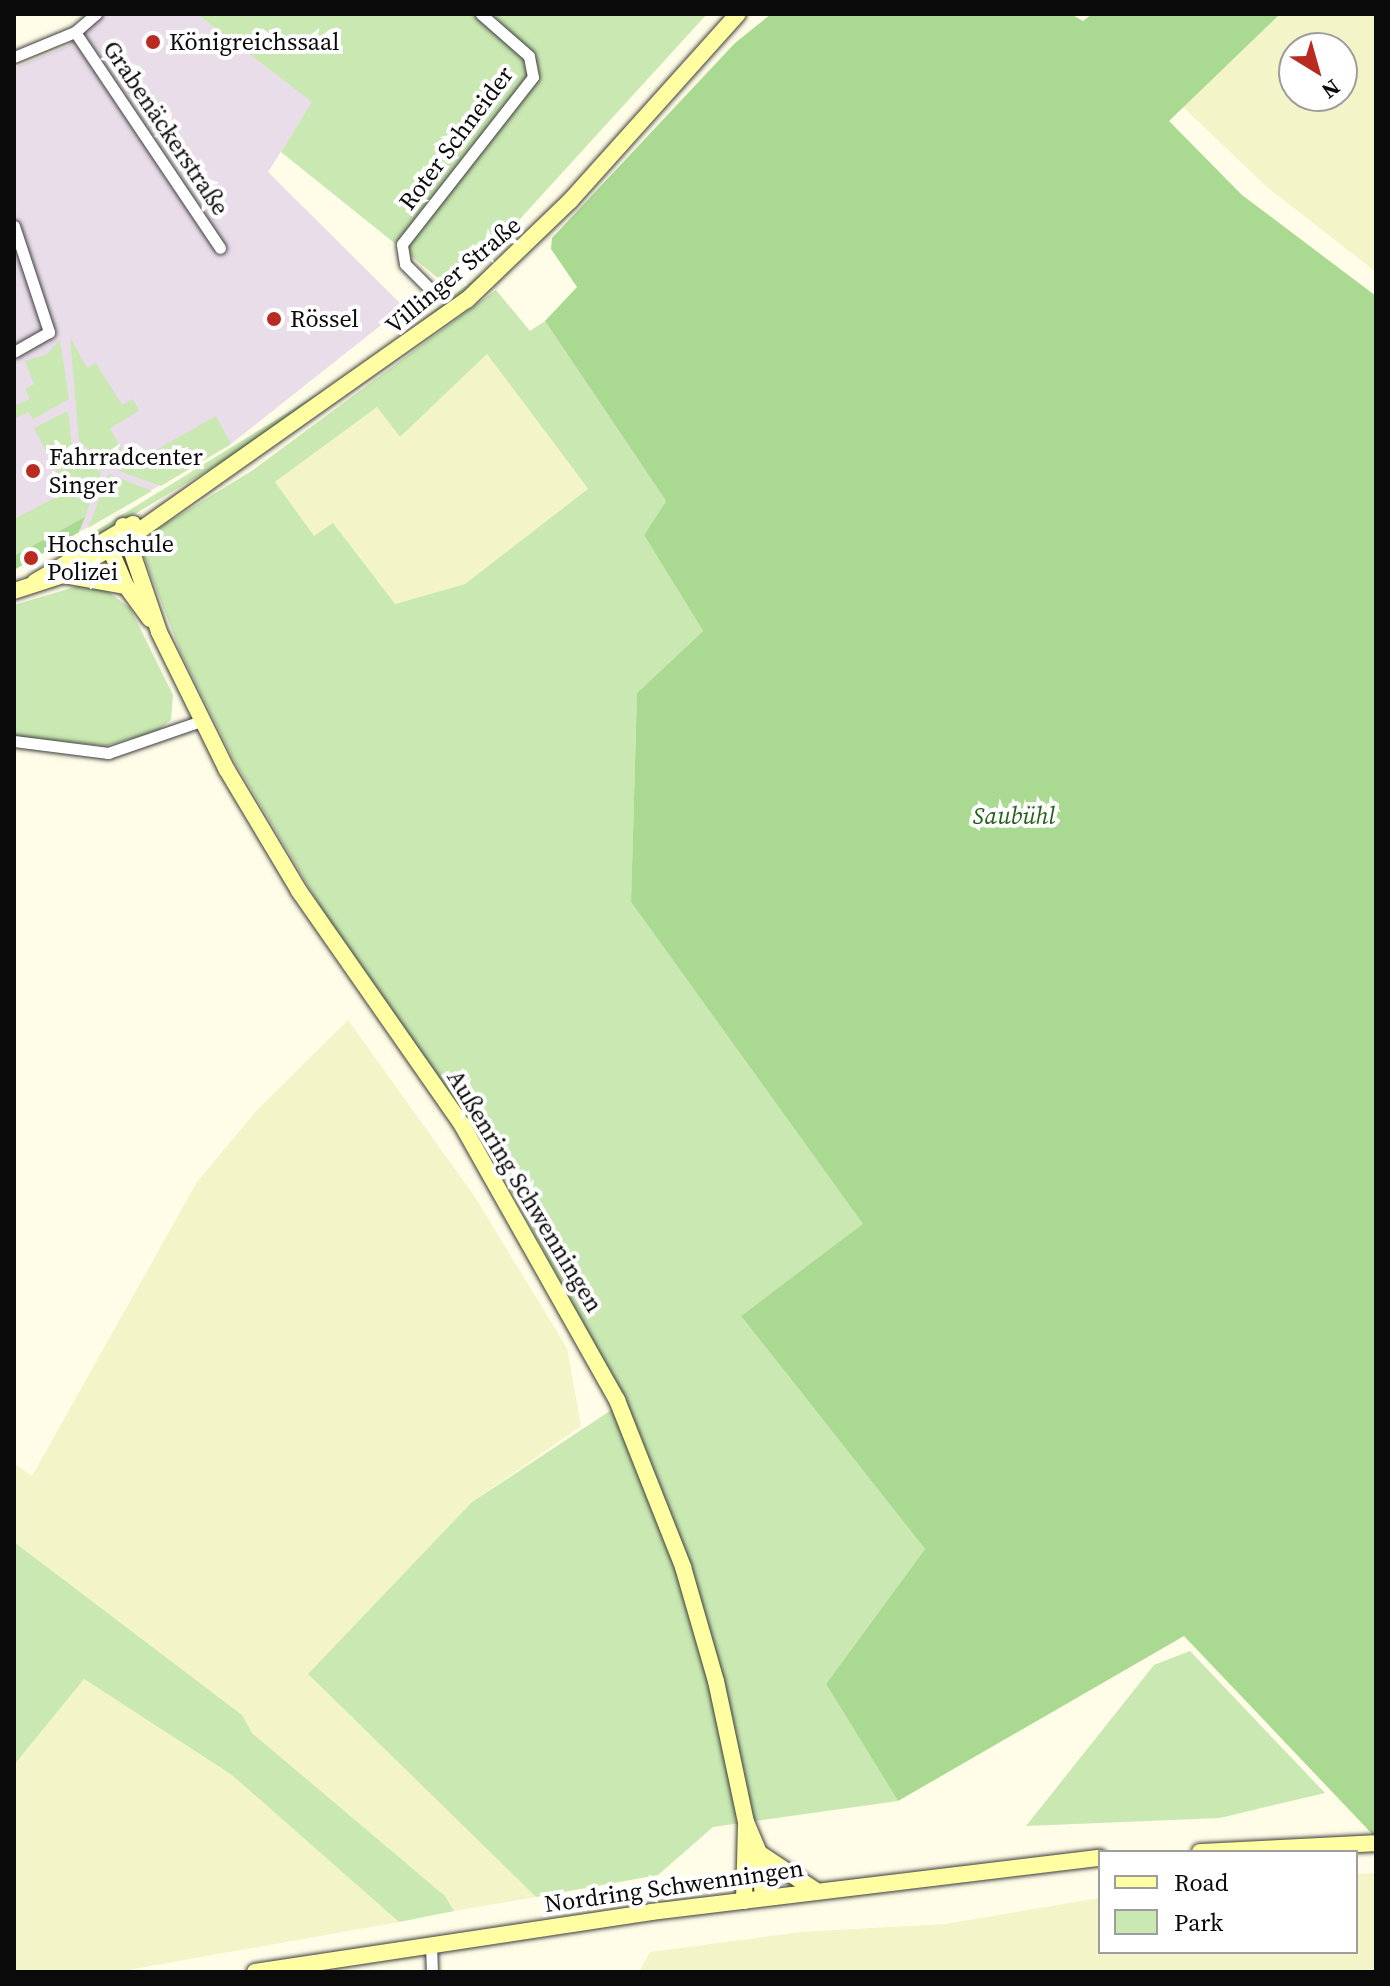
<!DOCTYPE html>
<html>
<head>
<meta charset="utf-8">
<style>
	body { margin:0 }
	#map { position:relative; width:1390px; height:1986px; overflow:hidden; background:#fffde7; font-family:"Source Serif 4",serif }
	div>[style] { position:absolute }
	.industrial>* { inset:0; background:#e9ddea }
	.farmland>* { inset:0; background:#f3f4c8 }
	.green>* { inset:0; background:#c9e8b2 }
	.forest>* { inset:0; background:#aad991 }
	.roads { filter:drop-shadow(0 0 2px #3d3d3d) drop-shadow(0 0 2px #3d3d3d) }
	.street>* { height:11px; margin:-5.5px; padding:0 5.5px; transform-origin:5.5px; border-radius:5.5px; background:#fff }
	.secondary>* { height:16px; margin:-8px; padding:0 8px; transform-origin:8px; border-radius:8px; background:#fffea2 }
	.dots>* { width:22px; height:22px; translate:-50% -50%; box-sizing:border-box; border:4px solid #fff; border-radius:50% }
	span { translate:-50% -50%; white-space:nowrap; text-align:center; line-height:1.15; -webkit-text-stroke:8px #fff; paint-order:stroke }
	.poi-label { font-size:24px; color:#0a0a0a }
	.left { translate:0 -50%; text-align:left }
	.street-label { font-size:24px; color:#0a0a0a }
	.park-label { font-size:24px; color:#23601b; font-style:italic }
	.frame { position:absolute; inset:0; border:16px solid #0a0a0a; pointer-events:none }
	.legend { position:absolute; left:1098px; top:1850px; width:260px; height:104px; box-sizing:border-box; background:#fff; border:2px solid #9d9d9d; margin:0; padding:10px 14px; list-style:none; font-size:24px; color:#0a0a0a }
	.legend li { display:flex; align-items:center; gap:16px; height:40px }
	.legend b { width:40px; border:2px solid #9d9d9d }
	.north { position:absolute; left:1278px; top:32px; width:80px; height:80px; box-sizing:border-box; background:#fff; border:2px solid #9d9d9d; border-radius:50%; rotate:143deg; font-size:22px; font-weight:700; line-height:32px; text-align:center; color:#0a0a0a }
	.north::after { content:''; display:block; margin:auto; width:28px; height:36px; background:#b92a23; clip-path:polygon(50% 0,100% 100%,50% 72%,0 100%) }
</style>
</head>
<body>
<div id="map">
	<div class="industrial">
		<i style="clip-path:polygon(104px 14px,197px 14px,313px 102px,268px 172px,404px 307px,231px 444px,14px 570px,14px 68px,67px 46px)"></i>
	</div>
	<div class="farmland">
		<i style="clip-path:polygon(evenodd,1280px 14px,1376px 14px,1376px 272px,1268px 188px,1183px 107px,1280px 14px,1294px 48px,1342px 48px,1342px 96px,1294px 96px,1294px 48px)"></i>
		<i style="clip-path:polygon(487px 354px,588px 490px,465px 584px,394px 604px,333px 523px,314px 537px,275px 482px,377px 407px,400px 437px)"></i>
		<i style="clip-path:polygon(348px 1020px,475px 1197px,567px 1348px,581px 1426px,472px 1502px,308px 1674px,536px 1897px,454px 1911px,445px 1896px,252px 1733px,242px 1715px,14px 1542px,14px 1463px,32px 1476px,197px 1182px,257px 1110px)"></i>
		<i style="clip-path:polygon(84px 1679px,232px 1775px,399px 1922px,117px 1972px,14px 1972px,14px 1765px)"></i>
		<i style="clip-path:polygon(1376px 1873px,1376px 1972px,639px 1972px,650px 1952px,801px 1932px,945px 1924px,1100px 1898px,1100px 1952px,1356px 1952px,1356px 1874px)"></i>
	</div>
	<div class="green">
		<i style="clip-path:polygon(197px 14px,481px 14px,523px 49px,493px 14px,707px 14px,509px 231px,443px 282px,281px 152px,312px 102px)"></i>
		<i style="clip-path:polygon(491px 266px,443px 311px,227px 459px,91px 540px,89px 535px,368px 363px)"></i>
		<i style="clip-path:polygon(evenodd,496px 290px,530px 331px,545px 321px,666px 501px,644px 535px,703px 631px,637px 693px,631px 902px,864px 1225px,741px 1316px,925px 1549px,826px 1684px,898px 1801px,713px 1827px,658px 1875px,536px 1897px,308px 1674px,472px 1502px,625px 1401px,500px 1170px,338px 936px,235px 762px,180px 651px,142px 552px,154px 531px,253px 470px,496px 290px,487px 354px,588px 489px,465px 584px,395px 604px,333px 523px,314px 536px,275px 482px,377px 407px,400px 437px,487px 354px)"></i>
		<i style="clip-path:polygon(70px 337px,87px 368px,96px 363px,122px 405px,133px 399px,139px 411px,110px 428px,124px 454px,116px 470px,79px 441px)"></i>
		<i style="clip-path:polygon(60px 340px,69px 399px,33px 419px,28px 412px,14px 419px,14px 406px,30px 399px,25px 389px,34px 384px,25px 361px,47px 354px)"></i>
		<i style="clip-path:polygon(68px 411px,72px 448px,101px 473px,92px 498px,68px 494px,34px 428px)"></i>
		<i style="clip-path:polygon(216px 416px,231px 444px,161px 486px,119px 471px)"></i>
		<i style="clip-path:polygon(109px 474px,152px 491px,88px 528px)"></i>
		<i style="clip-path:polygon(64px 493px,90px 503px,85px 517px,14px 556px,14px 519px)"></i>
		<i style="clip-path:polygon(85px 584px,103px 588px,130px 608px,173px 695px,171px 720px,158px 731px,105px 746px,14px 736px,14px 605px)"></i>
		<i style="clip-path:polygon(14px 1542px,242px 1715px,252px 1733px,445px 1896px,454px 1911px,399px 1922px,232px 1775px,84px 1679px,14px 1765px)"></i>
		<i style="clip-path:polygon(1190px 1651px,1325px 1793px,1220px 1818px,1026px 1826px,1154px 1665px)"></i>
	</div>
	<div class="forest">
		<i style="clip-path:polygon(771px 14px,1071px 14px,1083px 21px,1092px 14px,1280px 14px,1169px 121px,1242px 195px,1376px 296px,1376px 1838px,1184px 1636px,898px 1801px,826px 1684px,925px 1549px,741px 1316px,863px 1224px,631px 902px,637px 693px,703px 631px,644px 535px,666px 501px,545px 321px,577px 287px,551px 249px,552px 238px,735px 43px)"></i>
		<i style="clip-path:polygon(85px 517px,79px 532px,14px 570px,14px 556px)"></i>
	</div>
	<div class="roads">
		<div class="street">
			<i style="left:75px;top:32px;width:260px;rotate:56.1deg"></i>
			<i style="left:14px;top:57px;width:66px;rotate:-22.3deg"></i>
			<i style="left:75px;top:32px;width:28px;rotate:-41deg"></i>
			<i style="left:14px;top:226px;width:112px;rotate:71.7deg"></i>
			<i style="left:49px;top:332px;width:40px;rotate:150.3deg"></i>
			<i style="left:434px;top:293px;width:41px;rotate:-135deg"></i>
			<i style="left:405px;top:264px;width:20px;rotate:-99deg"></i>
			<i style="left:402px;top:244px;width:212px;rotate:-51.9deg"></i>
			<i style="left:533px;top:77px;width:21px;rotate:-101deg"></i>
			<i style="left:529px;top:56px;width:64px;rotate:-138.8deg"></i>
			<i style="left:14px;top:741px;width:95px;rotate:7.3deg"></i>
			<i style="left:108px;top:753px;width:98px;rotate:-19deg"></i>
			<i style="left:431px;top:1944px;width:28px;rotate:88deg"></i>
		</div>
		<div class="secondary">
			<i style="left:123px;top:526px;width:112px;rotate:71.2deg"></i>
			<i style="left:159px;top:632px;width:154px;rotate:63.8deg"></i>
			<i style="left:227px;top:770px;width:141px;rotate:59.2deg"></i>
			<i style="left:299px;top:891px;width:285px;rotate:55.1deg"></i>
			<i style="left:462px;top:1125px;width:316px;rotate:60.6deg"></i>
			<i style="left:617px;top:1400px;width:180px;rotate:68.4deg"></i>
			<i style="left:683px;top:1567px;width:119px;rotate:73.9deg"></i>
			<i style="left:716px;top:1681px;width:144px;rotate:78deg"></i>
			<i style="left:746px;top:1822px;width:34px;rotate:67deg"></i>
			<i style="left:759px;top:1853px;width:45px;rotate:84.9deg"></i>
			<i style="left:107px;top:542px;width:48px;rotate:66.6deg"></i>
			<i style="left:126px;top:586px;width:41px;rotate:54deg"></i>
			<i style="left:64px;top:575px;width:63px;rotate:10.1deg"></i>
			<i style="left:35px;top:582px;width:114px;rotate:-30.6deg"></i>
			<i style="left:14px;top:591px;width:52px;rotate:-18.1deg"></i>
			<i style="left:63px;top:575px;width:76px;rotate:-29.3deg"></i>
			<i style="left:129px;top:538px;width:413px;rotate:-35.2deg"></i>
			<i style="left:467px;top:300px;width:143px;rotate:-43.9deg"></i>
			<i style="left:570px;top:201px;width:251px;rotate:-48.1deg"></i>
			<i style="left:1200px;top:1852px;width:176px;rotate:-2.9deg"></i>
			<i style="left:759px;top:1853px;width:67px;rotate:33.5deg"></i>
			<i style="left:744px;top:1901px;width:78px;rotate:-88.5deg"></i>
			<i style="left:255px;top:1972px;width:401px;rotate:-8.6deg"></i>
			<i style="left:651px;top:1912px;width:452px;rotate:-6.9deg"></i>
		</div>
	</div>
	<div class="dots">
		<i style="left:153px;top:42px;background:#b92a23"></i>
		<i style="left:274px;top:319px;background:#b92a23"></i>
		<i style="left:33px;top:471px;background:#b92a23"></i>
		<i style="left:31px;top:558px;background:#b92a23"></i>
	</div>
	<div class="poi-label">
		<span class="left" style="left:169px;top:42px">Königreichssaal</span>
		<span class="left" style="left:290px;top:319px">Rössel</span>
		<span class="left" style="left:49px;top:471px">Fahrradcenter<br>Singer</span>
		<span class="left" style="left:47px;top:558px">Hochschule<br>Polizei</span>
	</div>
	<div class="street-label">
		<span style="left:166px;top:128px;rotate:56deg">Grabenäckerstraße</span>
		<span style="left:456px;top:138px;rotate:-53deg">Roter Schneider</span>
		<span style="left:453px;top:275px;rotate:-40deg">Villinger Straße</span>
		<span style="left:525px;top:1191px;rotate:59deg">Außenring Schwenningen</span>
		<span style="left:674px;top:1886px;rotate:-8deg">Nordring Schwenningen</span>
	</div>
	<div class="park-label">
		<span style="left:1014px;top:816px">Saubühl</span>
	</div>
	<div class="frame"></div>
	<ul class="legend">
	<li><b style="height:10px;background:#fffea2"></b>Road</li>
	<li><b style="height:22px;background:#c9e8b2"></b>Park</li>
	</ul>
	<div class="north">N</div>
</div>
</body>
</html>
